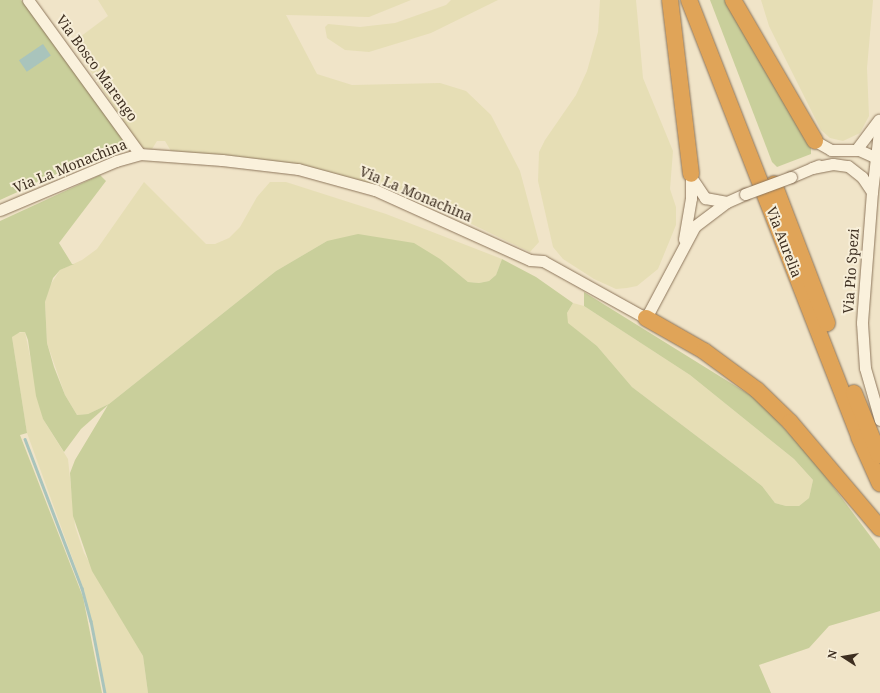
<!DOCTYPE html>
<html>
<head>
<meta charset="utf-8">
<style>
	body { margin:0 }
	#map { position:relative; width:880px; height:693px; overflow:hidden; background:#f0e4c8; font-family:"Noto Serif",serif }
	div>[style] { position:absolute }
	.farmland>* { inset:0; background:#e6deb5 }
	.green>* { inset:0; background:#c9cf9b }
	.water>* { inset:0; background:#a9c4bc; transform-origin:0 0 }
	.stream>* { height:2.5px; margin:-1.25px; padding:0 1.25px; transform-origin:1.25px; border-radius:1.25px; background:#a9c4bc }
	.roads { filter:drop-shadow(0 0 1px #8d765c) drop-shadow(0 0 1px #8d765c) }
	.minor>* { height:11px; margin:-5.5px; padding:0 5.5px; transform-origin:5.5px; border-radius:5.5px; background:#faf1dc }
	.highway>* { height:16px; margin:-8px; padding:0 8px; transform-origin:8px; border-radius:8px; background:#e0a458 }
	.bridges { filter:drop-shadow(0 0 1px #8d765c) drop-shadow(0 0 1px #8d765c) }
	.minor-bridge>* { height:11px; margin:-5.5px; padding:0 5.5px; transform-origin:5.5px; border-radius:5.5px; background:#faf1dc }
	span { translate:-50% -50%; white-space:nowrap; text-align:center; line-height:1.15; -webkit-text-stroke:4px #f7eed8; paint-order:stroke }
	.street-label { font-size:14px; color:#3d2e20 }
	.north { position:absolute; left:824px; top:637px; width:40px; height:40px; -webkit-text-stroke:3px #f7eed8; paint-order:stroke; rotate:282deg; font-size:11px; font-weight:700; line-height:16px; text-align:center; color:#3d2e20 }
	.north::after { content:''; display:block; margin:auto; width:14px; height:18px; background:#3d2e20; clip-path:polygon(50% 0,100% 100%,50% 72%,0 100%) }
</style>
</head>
<body>
<div id="map">
	<div class="farmland">
		<i style="clip-path:polygon(98px 0,411px 0,369px 17px,286px 15px,317px 74px,352px 85px,440px 83px,466px 91px,491px 115px,520px 171px,539px 242px,530px 252px,405px 192px,401px 195px,370px 183px,320px 170px,258px 159px,171px 151px,165px 141px,157px 141px,152px 149px,141px 148px,72px 43px,108px 16px)"></i>
		<i style="clip-path:polygon(451px 0,498px 0,431px 33px,369px 52px,345px 50px,327px 38px,325px 27px,328px 24px,360px 27px,395px 23px,446px 5px)"></i>
		<i style="clip-path:polygon(600px 0,636px 0,643px 78px,673px 151px,670px 189px,676px 207px,676px 225px,658px 269px,637px 286px,627px 288px,616px 289px,594px 279px,563px 259px,553px 247px,538px 181px,539px 152px,545px 140px,576px 95px,587px 71px,598px 32px)"></i>
		<i style="clip-path:polygon(761px 0,873px 0,867px 68px,869px 116px,860px 133px,843px 141px,830px 138px,821px 130px,769px 26px)"></i>
		<i style="clip-path:polygon(144px 182px,206px 244px,215px 244px,229px 238px,240px 227px,257px 197px,270px 182px,286px 182px,386px 214px,502px 259px,496px 275px,489px 281px,479px 283px,468px 282px,458px 274px,327px 241px,276px 271px,109px 404px,88px 414px,77px 415px,65px 395px,47px 343px,45px 302px,49px 287px,60px 270px,82px 260px,97px 249px)"></i>
		<i style="clip-path:polygon(573px 303px,584px 306px,690px 375px,794px 459px,813px 480px,809px 498px,799px 506px,786px 506px,775px 503px,762px 486px,744px 472px,632px 387px,597px 346px,567px 323px,567px 313px)"></i>
		<i style="clip-path:polygon(25px 332px,43px 419px,68px 459px,75px 526px,84px 553px,143px 656px,148px 693px,106px 693px,84px 590px,27px 433px,12px 337px,15px 333px)"></i>
	</div>
	<div class="green">
		<i style="clip-path:polygon(0 0,21px 0,30px 10px,125px 143px,0 200px)"></i>
		<i style="clip-path:polygon(710px 0,728px 0,811px 148px,811px 154px,777px 167px,772px 162px)"></i>
		<i style="clip-path:polygon(100px 175px,106px 181px,59px 243px,72px 264px,74px 264px,60px 270px,53px 278px,45px 302px,47px 343px,54px 367px,65px 395px,77px 415px,88px 414px,109px 404px,276px 271px,327px 241px,358px 234px,414px 243px,440px 259px,468px 282px,479px 283px,489px 281px,496px 275px,502px 259px,536px 277px,573px 303px,567px 313px,568px 323px,597px 346px,632px 387px,744px 472px,762px 486px,775px 503px,786px 506px,799px 506px,809px 498px,813px 480px,794px 459px,690px 375px,584px 306px,584px 292px,758px 400px,814px 461px,880px 549px,880px 611px,829px 626px,809px 648px,759px 665px,771px 693px,148px 693px,143px 656px,92px 571px,73px 516px,70px 473px,75px 460px,108px 405px,81px 429px,64px 452px,43px 419px,36px 396px,28px 340px,25px 332px,20px 332px,12px 337px,27px 433px,20px 435px,83px 597px,102px 693px,0 693px,0 221px)"></i>
	</div>
	<div class="water">
		<i style="left:43px;top:44px;width:14px;height:29px;rotate:56deg"></i>
	</div>
	<div class="stream">
		<i style="left:25px;top:439px;width:160px;rotate:69.1deg"></i>
		<i style="left:82px;top:588px;width:34px;rotate:75deg"></i>
		<i style="left:91px;top:621px;width:73px;rotate:79deg"></i>
	</div>
	<div class="roads">
		<div class="minor">
			<i style="left:28px;top:0;width:190px;rotate:54deg"></i>
			<i style="left:880px;top:123px;width:69px;rotate:96.6deg"></i>
			<i style="left:872px;top:192px;width:131px;rotate:94.4deg"></i>
			<i style="left:862px;top:323px;width:45px;rotate:86.2deg"></i>
			<i style="left:865px;top:368px;width:54px;rotate:73.9deg"></i>
			<i style="left:815px;top:141px;width:18px;rotate:29deg"></i>
			<i style="left:831px;top:150px;width:28px"></i>
			<i style="left:859px;top:150px;width:17px;rotate:24deg"></i>
			<i style="left:856px;top:150px;width:38px;rotate:-53deg"></i>
			<i style="left:812px;top:168px;width:21px;rotate:-11deg"></i>
			<i style="left:833px;top:164px;width:15px;rotate:8deg"></i>
			<i style="left:848px;top:166px;width:18px;rotate:38deg"></i>
			<i style="left:862px;top:177px;width:18px;rotate:56deg"></i>
			<i style="left:791px;top:177px;width:30px;rotate:-23deg"></i>
			<i style="left:693px;top:180px;width:22px;rotate:56deg"></i>
			<i style="left:705px;top:198px;width:22px;rotate:10deg"></i>
			<i style="left:0;top:210px;width:126px;rotate:-22.9deg"></i>
			<i style="left:116px;top:161px;width:25px;rotate:-16deg"></i>
			<i style="left:140px;top:154px;width:82px;rotate:4.2deg"></i>
			<i style="left:222px;top:160px;width:77px;rotate:6.8deg"></i>
			<i style="left:298px;top:169px;width:80px;rotate:15.3deg"></i>
			<i style="left:375px;top:190px;width:170px;rotate:24.3deg"></i>
			<i style="left:530px;top:260px;width:13px;rotate:4deg"></i>
			<i style="left:543px;top:261px;width:118px;rotate:29deg"></i>
			<i style="left:646px;top:318px;width:104px;rotate:-62deg"></i>
			<i style="left:695px;top:226px;width:40px;rotate:-37deg"></i>
			<i style="left:727px;top:202px;width:20px;rotate:-24deg"></i>
			<i style="left:684px;top:239px;width:42px;rotate:-80.3deg"></i>
			<i style="left:691px;top:198px;width:24px;rotate:-90deg"></i>
		</div>
		<div class="highway">
			<i style="left:670px;top:0;width:175px;rotate:83.1deg"></i>
			<i style="left:689px;top:0;width:469px;rotate:68.7deg"></i>
			<i style="left:859px;top:437px;width:51px;rotate:65.9deg"></i>
			<i style="left:733px;top:0;width:163px;rotate:59.8deg"></i>
			<i style="left:774px;top:184px;width:149px;rotate:69.1deg"></i>
			<i style="left:646px;top:318px;width:67px;rotate:29.6deg"></i>
			<i style="left:704px;top:351px;width:66px;rotate:36.3deg"></i>
			<i style="left:757px;top:390px;width:46px;rotate:44.1deg"></i>
			<i style="left:790px;top:422px;width:139px;rotate:49.7deg"></i>
			<i style="left:854px;top:393px;width:67px;rotate:68deg"></i>
		</div>
	</div>
	<div class="bridges">
		<div class="minor-bridge">
			<i style="left:745px;top:194px;width:49px;rotate:-20.3deg"></i>
		</div>
	</div>
	<div class="street-label">
		<span style="left:97px;top:68px;rotate:54deg">Via Bosco Marengo</span>
		<span style="left:70px;top:166px;rotate:-22deg">Via La Monachina</span>
		<span style="left:416px;top:194px;rotate:23deg">Via La Monachina</span>
		<span style="left:784px;top:242px;rotate:69deg">Via Aurelia</span>
		<span style="left:851px;top:271px;rotate:-86deg">Via Pio Spezi</span>
	</div>
	<div class="north">N</div>
</div>
</body>
</html>
